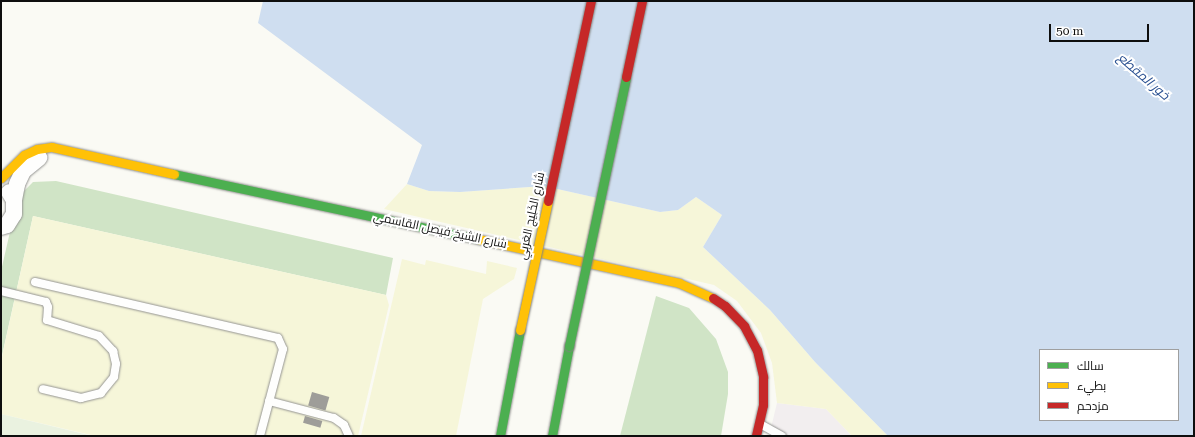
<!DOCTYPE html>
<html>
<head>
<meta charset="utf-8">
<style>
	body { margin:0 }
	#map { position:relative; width:1195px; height:437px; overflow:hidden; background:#fafaf4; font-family:"Roboto Serif",Cairo,serif }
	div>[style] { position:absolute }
	.industrial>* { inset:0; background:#f2eeef }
	.forest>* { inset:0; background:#d0e4c6 }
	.sand>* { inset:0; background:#f6f6d9 }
	.pitch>* { inset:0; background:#eaf2e0 }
	.water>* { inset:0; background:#cfdef0 }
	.building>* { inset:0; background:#9e9d99; transform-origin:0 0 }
	.roads { filter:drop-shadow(0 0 1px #949492) drop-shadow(0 0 1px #949492) }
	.lane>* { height:8px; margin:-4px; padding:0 4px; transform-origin:4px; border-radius:4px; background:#fefefd }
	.street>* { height:16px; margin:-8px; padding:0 8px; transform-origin:8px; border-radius:8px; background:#fefefd }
	.fast>* { height:9px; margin:-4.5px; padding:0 4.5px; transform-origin:4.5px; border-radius:4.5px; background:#4caf50 }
	.slow>* { height:9px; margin:-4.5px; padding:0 4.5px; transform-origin:4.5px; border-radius:4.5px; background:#ffc107 }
	.jam>* { height:9px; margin:-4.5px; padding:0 4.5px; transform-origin:4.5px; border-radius:4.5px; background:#c62828 }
	.bridges { filter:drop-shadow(0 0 1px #82827f) drop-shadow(0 0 1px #82827f) }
	.fast-bridge>* { height:9px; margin:-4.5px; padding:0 4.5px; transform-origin:4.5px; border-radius:4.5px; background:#4caf50 }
	.slow-bridge>* { height:9px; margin:-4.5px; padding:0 4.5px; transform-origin:4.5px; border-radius:4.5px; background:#ffc107 }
	.jam-bridge>* { height:9px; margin:-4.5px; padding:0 4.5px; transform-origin:4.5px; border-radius:4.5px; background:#c62828 }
	span { translate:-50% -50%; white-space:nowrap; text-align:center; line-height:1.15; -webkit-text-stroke:4px #fff; paint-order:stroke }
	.street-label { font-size:12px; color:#0e0e0e }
	.water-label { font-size:13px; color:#274e90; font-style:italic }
	.frame { position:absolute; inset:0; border:2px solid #0e0e0e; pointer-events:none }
	.legend { position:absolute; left:1039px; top:349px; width:140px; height:72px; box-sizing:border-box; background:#fff; border:1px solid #9f9f9f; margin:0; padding:5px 7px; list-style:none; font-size:12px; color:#0e0e0e }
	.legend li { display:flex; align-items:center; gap:8px; height:20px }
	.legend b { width:20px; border:1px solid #9f9f9f }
	.scale { position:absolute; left:1049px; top:24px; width:100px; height:18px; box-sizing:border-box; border:2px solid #0e0e0e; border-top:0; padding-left:5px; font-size:12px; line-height:14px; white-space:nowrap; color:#0e0e0e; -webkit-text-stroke:3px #fff; paint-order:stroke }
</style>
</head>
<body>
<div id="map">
	<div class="industrial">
		<i style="clip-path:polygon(777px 403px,826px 409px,852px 436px,769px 436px)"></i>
	</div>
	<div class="forest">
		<i style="clip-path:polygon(56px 181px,393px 258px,386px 295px,33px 216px,1px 360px,1px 271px,18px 197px,33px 182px)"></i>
		<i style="clip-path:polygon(656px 296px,689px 308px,716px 339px,728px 372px,728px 394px,721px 436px,620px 436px)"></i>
	</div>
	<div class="sand">
		<i style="clip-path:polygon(407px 184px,429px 191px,460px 192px,544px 186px,660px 212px,678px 210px,696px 197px,722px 215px,703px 247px,770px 310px,815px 362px,888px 436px,852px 436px,826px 409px,777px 403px,772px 363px,761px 333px,737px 301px,714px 285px,384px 209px)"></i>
		<i style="clip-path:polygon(33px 216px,386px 295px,389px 305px,358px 436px,95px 436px,1px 414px,1px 361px)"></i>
		<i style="clip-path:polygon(402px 259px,425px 265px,426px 260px,486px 274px,487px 261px,517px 268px,514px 279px,483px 299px,456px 436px,361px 436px)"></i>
	</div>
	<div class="pitch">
		<i style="clip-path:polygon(1px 414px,93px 436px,1px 436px)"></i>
	</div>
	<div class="water">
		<i style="clip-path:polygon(evenodd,263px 1px,1194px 1px,1194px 436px,888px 436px,815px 362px,770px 310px,703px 247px,722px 215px,696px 197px,678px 210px,660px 212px,544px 186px,460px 192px,429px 191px,407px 184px,422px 145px,258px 23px,263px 1px,1040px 350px,1178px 350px,1178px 420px,1040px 420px,1040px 350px)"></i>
	</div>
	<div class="building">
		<i style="left:312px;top:392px;width:18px;height:14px;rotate:16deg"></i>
		<i style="left:305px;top:416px;width:18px;height:7px;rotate:16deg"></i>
	</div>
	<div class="roads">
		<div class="lane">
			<i style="left:35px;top:282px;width:249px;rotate:13deg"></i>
			<i style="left:278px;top:338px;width:12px;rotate:66deg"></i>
			<i style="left:283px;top:349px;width:90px;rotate:104.8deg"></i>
			<i style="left:1px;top:291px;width:46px;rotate:13.7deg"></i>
			<i style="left:46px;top:302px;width:5px;rotate:68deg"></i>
			<i style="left:48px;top:307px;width:13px;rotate:94deg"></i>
			<i style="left:47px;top:320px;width:54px;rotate:17.1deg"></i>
			<i style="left:99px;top:336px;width:21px;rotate:47deg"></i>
			<i style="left:113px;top:351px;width:13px;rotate:77deg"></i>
			<i style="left:116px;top:364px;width:13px;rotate:99deg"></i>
			<i style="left:114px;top:377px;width:21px;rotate:129deg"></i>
			<i style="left:101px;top:393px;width:21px;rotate:166deg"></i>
			<i style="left:81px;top:398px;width:39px;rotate:-167deg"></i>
			<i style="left:269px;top:401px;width:67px;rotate:14.7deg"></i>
			<i style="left:334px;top:418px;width:12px;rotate:35deg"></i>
			<i style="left:344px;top:425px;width:12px;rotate:66deg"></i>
			<i style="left:760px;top:424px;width:25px;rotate:29deg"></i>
		</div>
		<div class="street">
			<i style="left:14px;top:200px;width:16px;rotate:-79deg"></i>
			<i style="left:17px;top:184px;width:14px;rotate:-65deg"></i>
			<i style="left:23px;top:171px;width:21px;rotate:-39deg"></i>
			<i style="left:1px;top:227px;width:6px;rotate:-18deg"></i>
			<i style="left:7px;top:225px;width:13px;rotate:-58deg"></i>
			<i style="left:14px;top:214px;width:14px;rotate:-90deg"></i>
			<i style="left:14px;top:200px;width:9px;rotate:-122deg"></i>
		</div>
		<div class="fast">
			<i style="left:174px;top:174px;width:311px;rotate:12.1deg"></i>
			<i style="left:500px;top:436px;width:108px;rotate:-79.3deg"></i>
			<i style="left:552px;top:436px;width:92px;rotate:-79.3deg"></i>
		</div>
		<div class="slow">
			<i style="left:1px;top:178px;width:33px;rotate:-45deg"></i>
			<i style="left:24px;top:155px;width:14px;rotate:-25deg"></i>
			<i style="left:37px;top:149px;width:15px;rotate:-8deg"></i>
			<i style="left:52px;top:147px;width:125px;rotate:12.5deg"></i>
			<i style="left:478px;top:239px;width:206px;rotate:12.3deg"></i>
			<i style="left:679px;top:283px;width:37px;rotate:24deg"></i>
		</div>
		<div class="jam">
			<i style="left:713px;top:298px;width:14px;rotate:34deg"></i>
			<i style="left:725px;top:306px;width:28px;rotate:46deg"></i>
			<i style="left:744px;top:326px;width:27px;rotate:62deg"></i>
			<i style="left:757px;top:350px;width:28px;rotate:77deg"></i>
			<i style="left:763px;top:377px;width:28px;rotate:90deg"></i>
			<i style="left:763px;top:405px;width:32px;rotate:103deg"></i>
		</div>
	</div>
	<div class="bridges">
		<div class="fast-bridge">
			<i style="left:569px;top:346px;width:275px;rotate:-78deg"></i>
		</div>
		<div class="slow-bridge">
			<i style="left:520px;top:330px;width:132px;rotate:-77.8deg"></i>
		</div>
		<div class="jam-bridge">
			<i style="left:626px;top:77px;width:78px;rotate:-78.1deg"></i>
			<i style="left:548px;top:201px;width:205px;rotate:-77.9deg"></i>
		</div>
	</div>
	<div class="street-label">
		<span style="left:532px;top:216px;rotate:-78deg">شارع الخَلِيج العَربِي</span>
		<span style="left:440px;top:231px;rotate:12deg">شارع الشيخ فيصل القاسمي</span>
	</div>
	<div class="water-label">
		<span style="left:1143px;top:77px;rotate:41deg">خور المقطع</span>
	</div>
	<div class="frame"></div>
	<ul class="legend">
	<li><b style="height:5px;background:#4caf50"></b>سالك</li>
	<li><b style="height:5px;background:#ffc107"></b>بطيء</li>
	<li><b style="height:5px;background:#c62828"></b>مزدحم</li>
	</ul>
	<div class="scale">50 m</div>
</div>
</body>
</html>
